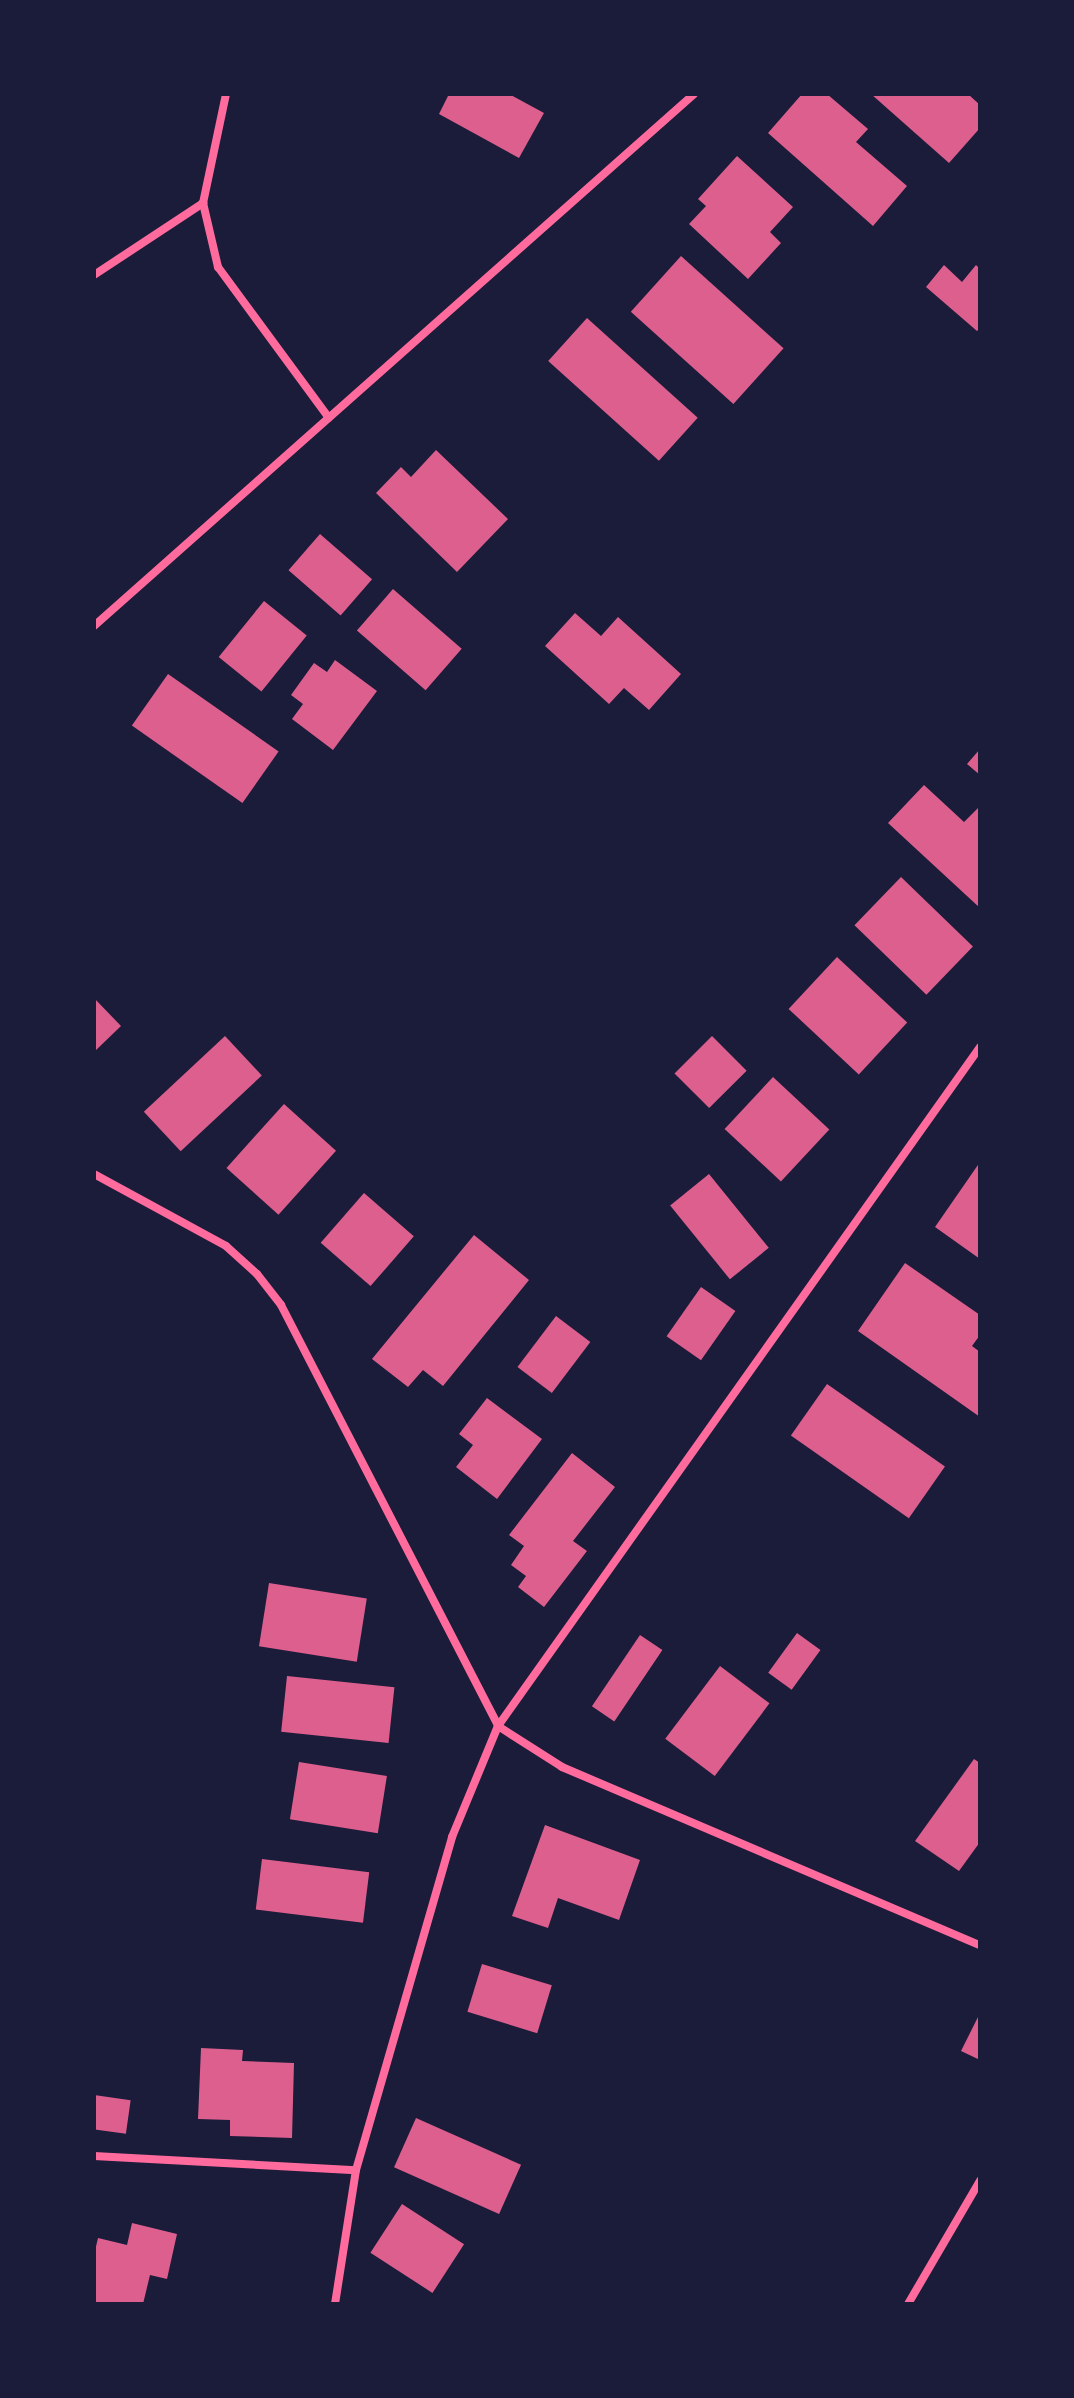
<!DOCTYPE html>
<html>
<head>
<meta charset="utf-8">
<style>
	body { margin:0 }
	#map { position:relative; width:1074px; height:2398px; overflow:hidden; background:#1b1b3a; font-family:Signika,sans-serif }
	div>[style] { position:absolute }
	.building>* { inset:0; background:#dd5f8e; transform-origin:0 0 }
	.minor>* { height:8px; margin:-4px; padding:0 4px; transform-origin:4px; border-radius:4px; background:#ff6b9d }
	span { translate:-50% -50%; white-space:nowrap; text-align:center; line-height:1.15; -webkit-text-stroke:8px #1b1b3a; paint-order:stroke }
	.frame { position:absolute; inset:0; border:96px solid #1b1b3a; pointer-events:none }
</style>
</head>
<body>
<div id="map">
	<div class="building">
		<i style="clip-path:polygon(449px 94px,509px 94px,544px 113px,519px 158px,439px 114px)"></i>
		<i style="clip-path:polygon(802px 94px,827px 94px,868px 129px,856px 142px,907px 186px,873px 226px,768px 133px)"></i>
		<i style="clip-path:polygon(871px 94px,968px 94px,980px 105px,980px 128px,949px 163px)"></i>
		<i style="clip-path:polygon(737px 156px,793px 207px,770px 232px,781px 243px,748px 279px,689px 224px,706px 206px,698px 199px)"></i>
		<i style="left:681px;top:256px;width:138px;height:75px;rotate:42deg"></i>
		<i style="clip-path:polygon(944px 265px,962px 282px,976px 265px,980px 269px,980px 328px,977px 331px,926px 287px)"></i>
		<i style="left:587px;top:318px;width:149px;height:58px;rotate:42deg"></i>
		<i style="clip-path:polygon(436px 450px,508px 519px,457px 572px,376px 493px,401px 467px,411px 477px)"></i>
		<i style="left:320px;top:534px;width:69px;height:48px;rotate:41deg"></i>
		<i style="left:393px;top:589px;width:91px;height:55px;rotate:41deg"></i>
		<i style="left:264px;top:601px;width:55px;height:72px;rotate:39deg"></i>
		<i style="clip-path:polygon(575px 613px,601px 636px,618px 617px,681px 674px,649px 710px,624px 688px,609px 704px,545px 646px)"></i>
		<i style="clip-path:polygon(335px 660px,377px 691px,333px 750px,292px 719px,303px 704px,291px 695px,314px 663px,327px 672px)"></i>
		<i style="left:168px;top:674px;width:135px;height:63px;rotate:35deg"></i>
		<i style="clip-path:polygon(980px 749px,980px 775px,967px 764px)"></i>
		<i style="clip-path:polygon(924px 785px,964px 822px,978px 808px,980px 810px,980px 908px,888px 823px)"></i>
		<i style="left:901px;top:877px;width:100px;height:67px;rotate:44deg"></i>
		<i style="left:837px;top:957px;width:96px;height:71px;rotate:43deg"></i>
		<i style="clip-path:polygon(94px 998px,121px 1026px,94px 1052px)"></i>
		<i style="left:225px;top:1036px;width:54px;height:111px;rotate:47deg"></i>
		<i style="left:712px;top:1036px;width:49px;height:53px;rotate:45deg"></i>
		<i style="left:773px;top:1077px;width:77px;height:71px;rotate:43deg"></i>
		<i style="left:284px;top:1104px;width:70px;height:86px;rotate:42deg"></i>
		<i style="clip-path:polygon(980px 1162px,980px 1259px,935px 1227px)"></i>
		<i style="left:709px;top:1174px;width:95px;height:50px;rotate:51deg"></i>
		<i style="left:364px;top:1193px;width:66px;height:66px;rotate:41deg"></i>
		<i style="clip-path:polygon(474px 1235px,529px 1280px,443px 1386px,423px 1370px,408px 1387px,372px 1359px)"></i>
		<i style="clip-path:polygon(905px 1263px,980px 1315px,980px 1335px,972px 1346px,980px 1352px,980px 1417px,858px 1331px)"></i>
		<i style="left:701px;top:1287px;width:42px;height:60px;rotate:35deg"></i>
		<i style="left:556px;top:1316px;width:43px;height:64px;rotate:37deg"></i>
		<i style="left:827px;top:1384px;width:144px;height:63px;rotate:35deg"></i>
		<i style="clip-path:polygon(487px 1398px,542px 1439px,497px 1499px,456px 1467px,473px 1445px,459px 1434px)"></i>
		<i style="clip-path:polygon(572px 1453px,615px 1487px,573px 1541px,587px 1551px,544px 1607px,518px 1587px,526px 1576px,511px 1565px,524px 1546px,509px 1535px)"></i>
		<i style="left:269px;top:1583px;width:99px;height:64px;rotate:9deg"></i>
		<i style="left:797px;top:1633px;width:29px;height:49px;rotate:36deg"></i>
		<i style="left:640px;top:1635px;width:27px;height:86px;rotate:34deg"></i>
		<i style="left:720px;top:1666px;width:62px;height:91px;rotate:37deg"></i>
		<i style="left:287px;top:1676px;width:108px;height:56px;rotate:6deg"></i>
		<i style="clip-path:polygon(974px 1759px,980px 1763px,980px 1842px,959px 1871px,915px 1841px)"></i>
		<i style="left:299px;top:1762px;width:89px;height:58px;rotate:9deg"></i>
		<i style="clip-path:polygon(545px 1825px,640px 1860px,619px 1920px,558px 1898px,548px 1928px,512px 1916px)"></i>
		<i style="left:262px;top:1859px;width:108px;height:51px;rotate:7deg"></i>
		<i style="left:482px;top:1964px;width:73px;height:50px;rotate:17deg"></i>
		<i style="clip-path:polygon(978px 2017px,980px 2018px,980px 2060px,961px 2051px)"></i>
		<i style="clip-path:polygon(201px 2048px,243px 2050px,242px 2061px,294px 2063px,292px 2138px,230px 2136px,230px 2120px,198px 2119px)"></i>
		<i style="left:94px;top:2095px;width:37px;height:34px;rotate:8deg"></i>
		<i style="left:416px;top:2118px;width:115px;height:54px;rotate:24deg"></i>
		<i style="left:402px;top:2204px;width:74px;height:58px;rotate:33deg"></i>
		<i style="clip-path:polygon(132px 2223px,177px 2234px,167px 2279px,150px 2275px,143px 2304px,94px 2304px,94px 2255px,98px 2238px,127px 2245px)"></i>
	</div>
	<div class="minor">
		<i style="left:226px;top:94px;width:111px;rotate:101.9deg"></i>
		<i style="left:203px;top:203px;width:66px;rotate:76.8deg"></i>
		<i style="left:218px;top:267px;width:187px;rotate:53.7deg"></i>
		<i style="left:94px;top:275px;width:131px;rotate:-33.4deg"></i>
		<i style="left:94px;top:626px;width:802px;rotate:-41.56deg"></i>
		<i style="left:94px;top:1174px;width:150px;rotate:28.6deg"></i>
		<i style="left:226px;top:1246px;width:42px;rotate:42.1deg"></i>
		<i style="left:257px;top:1274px;width:39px;rotate:52deg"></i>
		<i style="left:281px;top:1305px;width:474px;rotate:62.7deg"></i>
		<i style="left:498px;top:1726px;width:76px;rotate:32.6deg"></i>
		<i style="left:562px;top:1767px;width:454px;rotate:23.1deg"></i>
		<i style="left:94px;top:2156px;width:262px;rotate:3.1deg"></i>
		<i style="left:335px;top:2304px;width:136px;rotate:-81.1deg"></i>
		<i style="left:356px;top:2170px;width:347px;rotate:-73.9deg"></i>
		<i style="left:452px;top:1837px;width:120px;rotate:-67.5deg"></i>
		<i style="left:498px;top:1726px;width:833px;rotate:-54.63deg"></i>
		<i style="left:908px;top:2304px;width:143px;rotate:-59.7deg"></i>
	</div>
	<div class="frame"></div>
</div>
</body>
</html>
